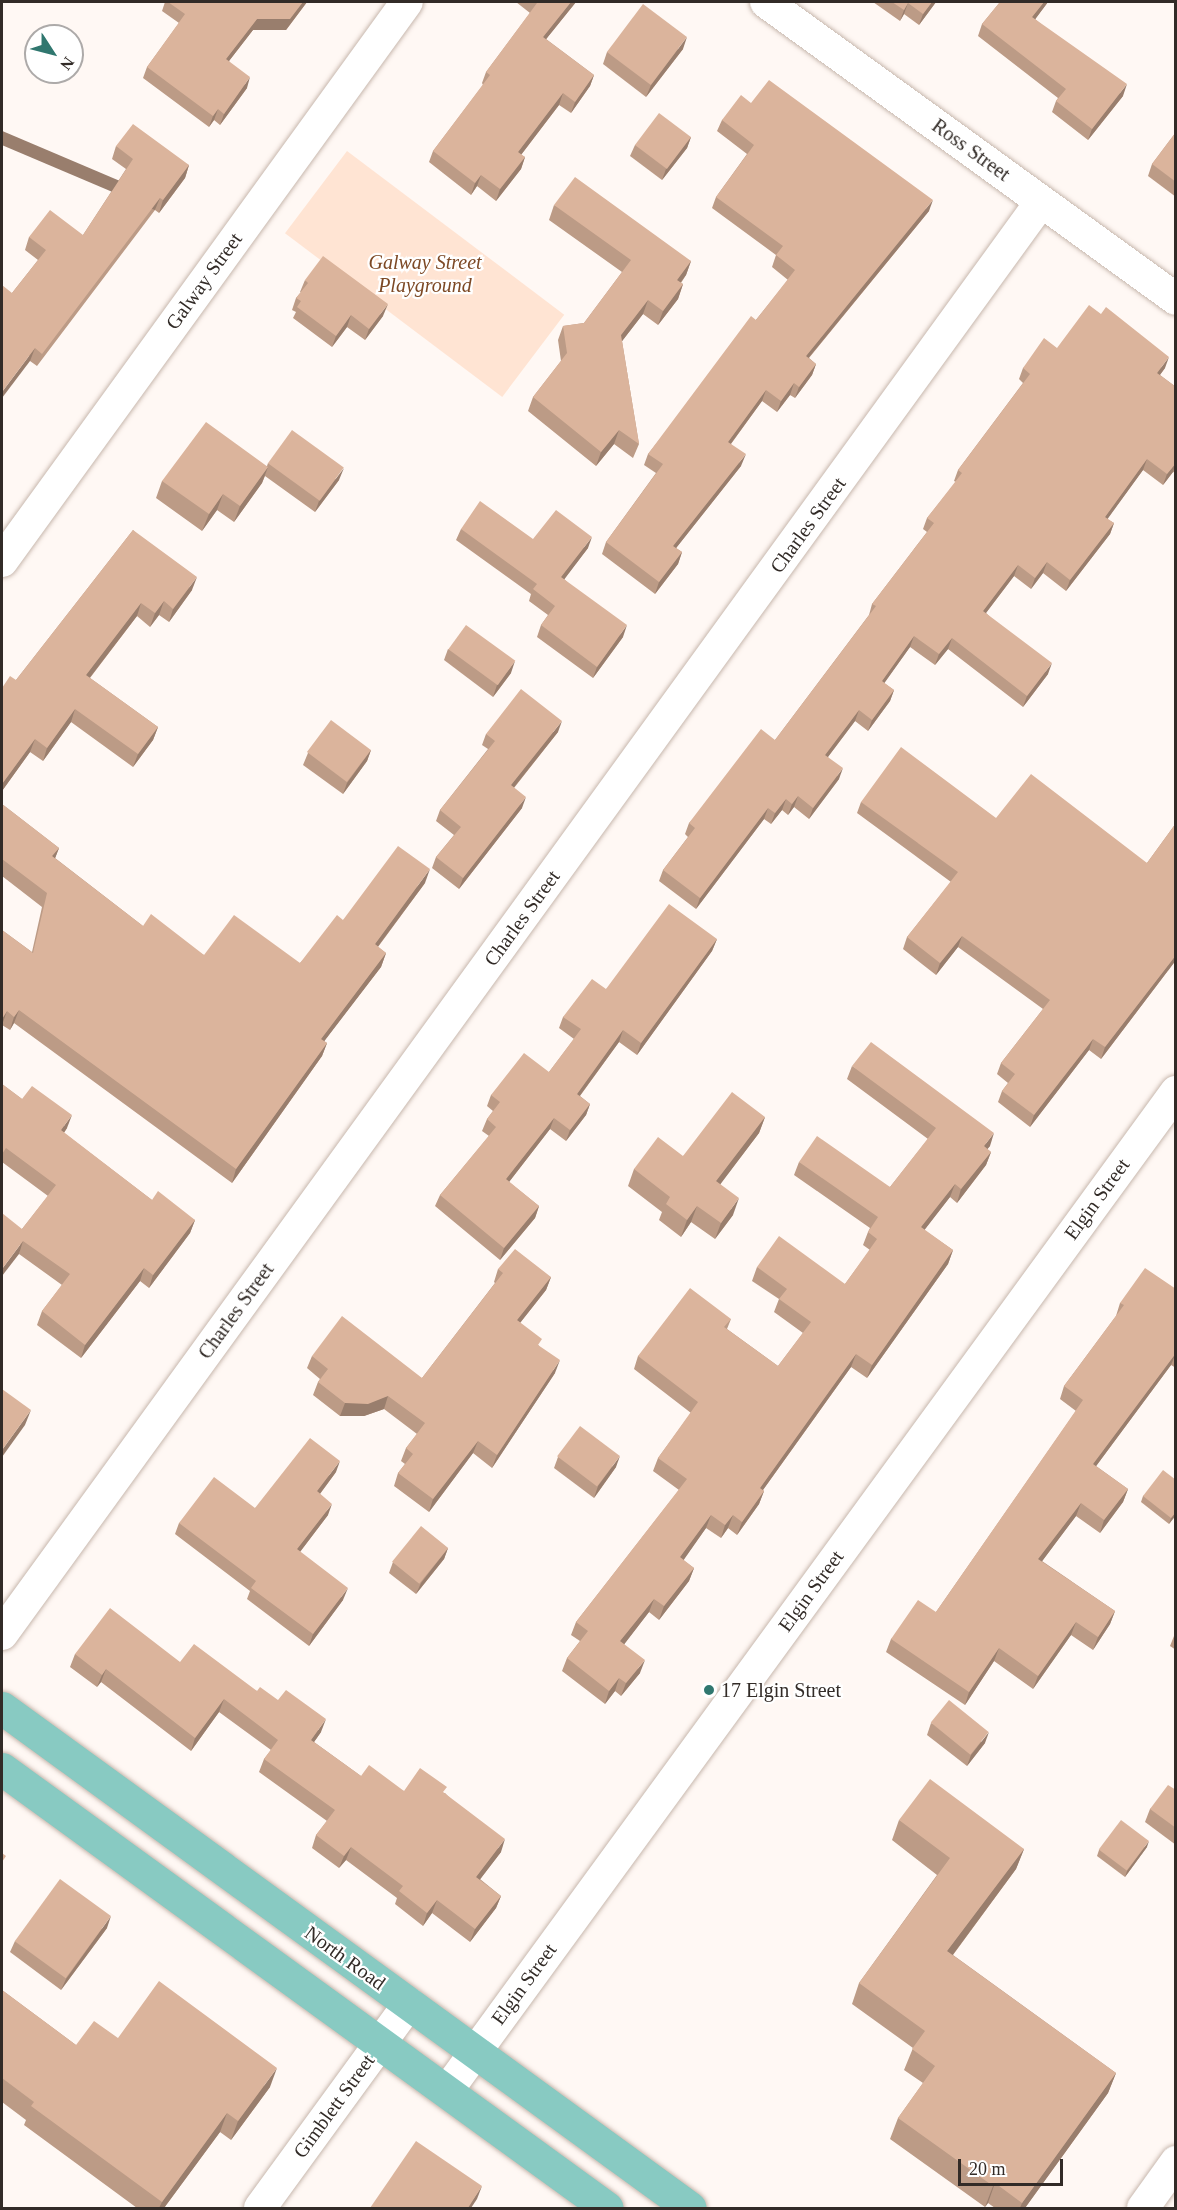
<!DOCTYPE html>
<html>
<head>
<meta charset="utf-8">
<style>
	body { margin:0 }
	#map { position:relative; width:1177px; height:2210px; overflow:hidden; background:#fff8f4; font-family:"Times New Roman",serif }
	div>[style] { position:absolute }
	.green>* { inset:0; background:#ffe4d3; transform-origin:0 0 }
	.roads { filter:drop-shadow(0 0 2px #c8b8ae) drop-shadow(0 0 2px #c8b8ae) }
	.street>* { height:32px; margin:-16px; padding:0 16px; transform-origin:16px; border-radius:16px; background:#fff }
	.primary>* { height:33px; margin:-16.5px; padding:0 16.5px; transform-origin:16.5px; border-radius:16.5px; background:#88cac2 }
	.wall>* { inset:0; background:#bc9b86 }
	.shaded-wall>* { inset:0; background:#997e6d; transform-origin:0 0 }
	.building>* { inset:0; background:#dbb49c; transform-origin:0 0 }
	.dots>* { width:16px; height:16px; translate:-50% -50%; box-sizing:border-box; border:3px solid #fff; border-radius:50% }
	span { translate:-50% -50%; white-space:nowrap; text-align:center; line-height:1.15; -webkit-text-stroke:4.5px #fff; paint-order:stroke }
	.street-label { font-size:20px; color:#322b27 }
	.park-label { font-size:20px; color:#7d4925; font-style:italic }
	.poi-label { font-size:20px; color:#322b27 }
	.left { translate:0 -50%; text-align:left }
	.frame { position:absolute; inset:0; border:3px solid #322b27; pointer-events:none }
	.north { position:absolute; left:24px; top:24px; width:60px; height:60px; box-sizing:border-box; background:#fff; border:2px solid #adaaa9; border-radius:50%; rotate:126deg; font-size:16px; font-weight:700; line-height:24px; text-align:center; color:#322b27 }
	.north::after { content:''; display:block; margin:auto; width:21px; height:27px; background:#30776f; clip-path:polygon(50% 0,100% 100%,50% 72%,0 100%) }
	.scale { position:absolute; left:958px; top:2159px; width:105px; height:27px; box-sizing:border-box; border:3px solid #322b27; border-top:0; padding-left:8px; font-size:18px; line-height:21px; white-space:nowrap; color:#322b27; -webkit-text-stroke:4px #fff; paint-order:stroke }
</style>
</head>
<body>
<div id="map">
	<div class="green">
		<i style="left:347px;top:151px;width:272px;height:103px;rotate:37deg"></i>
	</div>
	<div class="roads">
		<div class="street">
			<i style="left:766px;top:2px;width:506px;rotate:35.92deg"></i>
			<i style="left:2px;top:561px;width:690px;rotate:-54.08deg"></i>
			<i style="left:2px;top:1634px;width:1769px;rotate:-54.04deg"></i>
			<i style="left:447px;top:2091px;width:1237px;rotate:-53.88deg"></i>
			<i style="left:260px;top:2208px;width:253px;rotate:-53.9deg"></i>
			<i style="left:1143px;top:2208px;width:57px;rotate:-54.3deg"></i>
		</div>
		<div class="primary">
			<i style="left:2px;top:1708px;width:850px;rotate:36.01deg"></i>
			<i style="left:2px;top:1769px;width:747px;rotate:35.97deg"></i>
		</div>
	</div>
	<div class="wall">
		<i style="clip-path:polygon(165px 2px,307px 2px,286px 30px,253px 30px,229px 61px,247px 88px,220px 125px,214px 120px,209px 127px,143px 78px,147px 67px,179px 23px,162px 11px)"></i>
		<i style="clip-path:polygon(516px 2px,576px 2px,546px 39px,594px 75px,590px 86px,571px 113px,559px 105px,521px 155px,525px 157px,521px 169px,496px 201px,477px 186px,471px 195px,429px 162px,433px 151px,483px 85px,482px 83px,486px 72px,530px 13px)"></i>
		<i style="clip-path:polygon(873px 2px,936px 2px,919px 25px,904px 14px,900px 21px)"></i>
		<i style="clip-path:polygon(1000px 2px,1048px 2px,1035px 19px,1123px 96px,1088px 140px,1052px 112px,1056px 101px,1058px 98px,978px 36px,982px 24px)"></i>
		<i style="clip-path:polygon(683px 49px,646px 97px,603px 64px,607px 52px)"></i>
		<i style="clip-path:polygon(751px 103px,929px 211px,809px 358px,816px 364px,812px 375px,795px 398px,790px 395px,777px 412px,762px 401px,731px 444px,741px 466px,676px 548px,682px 552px,678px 564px,655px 594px,602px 554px,606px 542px,656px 473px,644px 465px,648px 454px,788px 280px,772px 267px,776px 255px,712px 208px,716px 197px,747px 154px,717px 131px,722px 120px)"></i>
		<i style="clip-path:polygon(1176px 132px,1176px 197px,1148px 176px,1152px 164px)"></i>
		<i style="clip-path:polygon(691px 137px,687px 148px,662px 180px,630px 156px,635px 145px)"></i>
		<i style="clip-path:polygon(116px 146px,189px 165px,185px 178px,159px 213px,155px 210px,37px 366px,30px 361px,12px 293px,38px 260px,25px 250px,29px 237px,83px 235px,126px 169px,112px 159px)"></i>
		<i style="clip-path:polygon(554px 205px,691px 261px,686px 275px,681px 283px,683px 284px,678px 299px,658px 325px,643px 314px,622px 341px,639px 444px,633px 458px,614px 444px,596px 466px,528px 411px,533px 397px,561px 361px,558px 340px,563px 326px,584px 323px,622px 272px,549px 220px)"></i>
		<i style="clip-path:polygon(305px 280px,383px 316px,365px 340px,347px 327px,332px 347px,293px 318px,296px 312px,292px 310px,296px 298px,301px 292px,300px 292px)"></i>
		<i style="clip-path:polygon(1057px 348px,1165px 368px,1160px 375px,1176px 387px,1176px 473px,1173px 472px,1163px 485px,1143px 470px,1107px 519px,1114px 523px,1110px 534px,1066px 591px,1043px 573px,1031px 589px,1014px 576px,986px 613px,1048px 674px,1023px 707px,948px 649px,935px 665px,910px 647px,884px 683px,894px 690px,890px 701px,868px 731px,855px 721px,828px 757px,839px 779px,809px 819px,794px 807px,788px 815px,782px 810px,771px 824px,764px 819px,696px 909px,659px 881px,663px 870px,688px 837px,685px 834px,689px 823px,775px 740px,869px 615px,872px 604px,927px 532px,923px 529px,927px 518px,956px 482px,954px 481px,958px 470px,1023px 383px,1019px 379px,1023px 368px)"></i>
		<i style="clip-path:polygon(268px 463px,339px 480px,315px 512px,265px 476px,262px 483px,234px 522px,217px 510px,202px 531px,156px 498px,162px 481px,267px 466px)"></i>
		<i style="clip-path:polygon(461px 529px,588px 548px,564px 579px,623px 637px,593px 678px,537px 637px,541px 625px,548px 615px,529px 601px,531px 594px,456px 540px)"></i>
		<i style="clip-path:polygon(133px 530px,192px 590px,169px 622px,159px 615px,150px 627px,137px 616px,90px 678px,158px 727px,153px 740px,133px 767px,71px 722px,43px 761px,30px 752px,2px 791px,2px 688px,16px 680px)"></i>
		<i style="clip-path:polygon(448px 649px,511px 673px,493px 697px,444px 660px)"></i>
		<i style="clip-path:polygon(558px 732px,514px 788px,522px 808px,459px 889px,432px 868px,436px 857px,454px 835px,436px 821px,440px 810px,488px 749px,482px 745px,486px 734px)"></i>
		<i style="clip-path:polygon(371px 750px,367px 761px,343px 794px,303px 765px,308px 753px)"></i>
		<i style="clip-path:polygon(861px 802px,996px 818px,1147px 863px,1176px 823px,1176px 960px,1101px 1059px,1089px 1050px,1030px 1127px,998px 1102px,1002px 1091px,1008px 1083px,997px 1074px,1001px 1063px,1043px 1009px,958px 947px,936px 975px,903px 949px,907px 937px,951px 882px,857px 813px)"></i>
		<i style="clip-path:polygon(2px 804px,59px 848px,55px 858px,143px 926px,204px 955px,300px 963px,343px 920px,425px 883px,378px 947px,386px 953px,381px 967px,324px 1041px,327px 1043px,322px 1056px,232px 1183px,14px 1023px,10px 1030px,2px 1025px,2px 1026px,2px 930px,32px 952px,42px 907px,2px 876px)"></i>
		<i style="clip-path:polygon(717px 939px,712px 951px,637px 1055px,619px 1042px,580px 1096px,590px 1104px,586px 1115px,566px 1141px,550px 1129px,509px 1182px,539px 1206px,535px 1218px,500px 1260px,435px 1206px,440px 1195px,489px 1136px,482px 1131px,487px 1119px,493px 1111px,487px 1106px,491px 1095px,549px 1072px,574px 1039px,559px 1028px,563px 1017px,606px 989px)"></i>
		<i style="clip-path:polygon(852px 1066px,990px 1146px,987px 1149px,991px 1152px,986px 1165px,957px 1203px,950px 1197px,924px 1230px,953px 1250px,948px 1264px,867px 1378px,851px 1367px,763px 1490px,764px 1491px,759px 1504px,737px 1535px,728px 1528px,721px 1538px,706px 1528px,683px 1560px,694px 1568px,689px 1581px,659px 1620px,649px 1612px,624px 1644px,640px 1673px,621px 1696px,615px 1691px,605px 1704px,562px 1671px,567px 1658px,580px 1641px,571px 1635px,576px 1622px,679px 1490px,653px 1471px,658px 1458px,691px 1413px,634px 1369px,638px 1356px,731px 1319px,727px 1329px,778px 1366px,803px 1333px,774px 1312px,779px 1299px,752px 1281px,757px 1267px,845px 1284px,870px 1250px,863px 1245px,868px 1232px,870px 1228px,794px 1175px,799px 1162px,890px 1187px,928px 1139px,847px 1079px)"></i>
		<i style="clip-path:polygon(2px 1084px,22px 1099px,67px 1128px,64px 1133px,152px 1200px,195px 1220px,190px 1233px,149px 1288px,140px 1281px,81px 1358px,37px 1325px,42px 1311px,62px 1285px,19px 1254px,22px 1229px,48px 1196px,2px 1162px)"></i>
		<i style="clip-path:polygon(765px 1117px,759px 1133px,720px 1184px,733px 1215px,715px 1239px,691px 1222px,681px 1237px,659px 1220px,662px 1212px,628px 1186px,634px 1169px,683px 1156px)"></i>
		<i style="clip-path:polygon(498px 1269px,551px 1277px,546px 1290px,520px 1323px,539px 1346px,555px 1373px,492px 1468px,473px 1453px,429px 1512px,394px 1486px,398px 1473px,405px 1464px,401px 1461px,406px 1448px,417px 1434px,384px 1409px,364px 1416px,340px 1416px,313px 1395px,318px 1382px,320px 1379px,307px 1368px,312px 1356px,422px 1378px,495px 1283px,494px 1282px)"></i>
		<i style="clip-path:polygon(1176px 1289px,1176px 1368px,1171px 1365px,1096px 1466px,1128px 1489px,1123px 1502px,1100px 1533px,1076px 1516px,1042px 1561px,1115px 1611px,1110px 1624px,1093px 1650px,1071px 1635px,1033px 1689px,994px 1661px,965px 1705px,886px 1652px,891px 1639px,936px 1612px,1076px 1411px,1060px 1399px,1064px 1386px,1116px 1316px,1120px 1303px)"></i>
		<i style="clip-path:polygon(558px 1457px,616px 1467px,594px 1498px,554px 1468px)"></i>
		<i style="clip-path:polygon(336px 1472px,320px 1494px,328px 1515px,300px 1552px,343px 1600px,309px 1646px,247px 1599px,250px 1591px,175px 1534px,179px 1523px,255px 1508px)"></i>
		<i style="clip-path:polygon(1176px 1480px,1176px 1515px,1169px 1524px,1141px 1502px,1143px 1496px)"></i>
		<i style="clip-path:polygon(448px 1548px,444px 1559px,416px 1594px,389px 1573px,393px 1562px)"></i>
		<i style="clip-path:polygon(1176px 1631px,1176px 1650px,1170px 1646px)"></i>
		<i style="clip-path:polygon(75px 1654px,180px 1662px,257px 1691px,321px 1732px,314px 1742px,361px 1776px,404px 1791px,445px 1793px,501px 1852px,480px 1879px,501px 1896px,496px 1908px,470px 1942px,432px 1913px,423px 1926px,395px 1904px,397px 1898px,346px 1860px,339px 1868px,312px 1848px,316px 1835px,327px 1821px,259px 1772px,264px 1759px,271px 1750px,219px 1712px,191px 1751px,101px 1682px,97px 1687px,70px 1667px)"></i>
		<i style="clip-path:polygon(931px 1723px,985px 1743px,967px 1766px,927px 1735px)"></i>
		<i style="clip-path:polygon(1176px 1790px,1176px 1845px,1145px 1822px,1150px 1809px)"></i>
		<i style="clip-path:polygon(899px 1820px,1024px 1849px,1016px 1869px,953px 1955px,1116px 2073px,1108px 2093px,1025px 2208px,995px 2208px,988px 2203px,985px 2207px,890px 2139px,898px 2118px,923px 2083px,904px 2070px,913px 2048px,852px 2004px,859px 1983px,937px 1875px,892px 1840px)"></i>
		<i style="clip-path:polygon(1147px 1847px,1125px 1877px,1097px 1856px,1099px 1850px)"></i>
		<i style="clip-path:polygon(107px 1928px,61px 1990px,10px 1952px,15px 1941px)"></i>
		<i style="clip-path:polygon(2px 1990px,76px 2045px,270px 2087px,231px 2140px,220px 2132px,164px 2208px,137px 2208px,24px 2125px,26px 2120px,2px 2102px)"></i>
	</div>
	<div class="shaded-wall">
		<i style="clip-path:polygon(303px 2px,307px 2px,286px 30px,253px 30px,222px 70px,226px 59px,257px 19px)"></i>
		<i style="clip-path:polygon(571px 2px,576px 2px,539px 48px,543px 37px)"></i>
		<i style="clip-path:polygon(932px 2px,936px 2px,919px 25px,923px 14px)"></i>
		<i style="clip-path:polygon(1044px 2px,1048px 2px,1028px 29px,1032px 17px)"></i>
		<i style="clip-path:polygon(908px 3px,904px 14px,900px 21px,904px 10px)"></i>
		<i style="clip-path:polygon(687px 37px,683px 49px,646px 97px,651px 85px)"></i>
		<i style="clip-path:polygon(594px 75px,590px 86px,571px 113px,575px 102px)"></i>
		<i style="clip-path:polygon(250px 77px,247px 88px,220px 125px,224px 114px)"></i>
		<i style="clip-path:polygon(1127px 84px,1123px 96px,1088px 140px,1092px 129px)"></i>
		<i style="clip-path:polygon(563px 93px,559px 105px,514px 164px,518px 152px)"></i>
		<i style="clip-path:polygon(218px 109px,214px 120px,209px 127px,213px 116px)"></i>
		<i style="clip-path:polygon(691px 137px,687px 148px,662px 180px,666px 169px)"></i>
		<i style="clip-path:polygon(525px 157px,521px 169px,496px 201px,500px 189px)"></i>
		<i style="clip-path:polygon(189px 165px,185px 178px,159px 213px,163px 200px)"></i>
		<i style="clip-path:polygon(481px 175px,477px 186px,471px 195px,475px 183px)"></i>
		<i style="left:160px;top:198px;width:13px;height:196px;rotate:113deg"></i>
		<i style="clip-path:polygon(933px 200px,929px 211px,801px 367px,806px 356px)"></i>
		<i style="clip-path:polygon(691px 261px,686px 275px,672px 294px,677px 280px)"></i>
		<i style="clip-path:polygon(683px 284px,678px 299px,658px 325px,663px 311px)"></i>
		<i style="clip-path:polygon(648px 300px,643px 314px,616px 349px,621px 335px)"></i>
		<i style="clip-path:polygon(388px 304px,383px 316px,365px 340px,369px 329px)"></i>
		<i style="clip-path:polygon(351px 315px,347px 327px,332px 347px,336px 336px)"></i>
		<i style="clip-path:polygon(35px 348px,30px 361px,2px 398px,2px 392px)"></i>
		<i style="clip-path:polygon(1169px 357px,1165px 368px,1153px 384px,1157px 373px)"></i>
		<i style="clip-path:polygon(816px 364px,812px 375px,795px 398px,799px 387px)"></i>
		<i style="clip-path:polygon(794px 383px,790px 395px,777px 412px,781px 401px)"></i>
		<i style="clip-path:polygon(766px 390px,762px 401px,724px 453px,728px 442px)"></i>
		<i style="clip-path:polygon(619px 430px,614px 444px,596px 466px,601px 452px)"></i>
		<i style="clip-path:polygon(746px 454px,741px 466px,669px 557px,673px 546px)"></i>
		<i style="clip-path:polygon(1147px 459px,1143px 470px,1101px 528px,1105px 517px)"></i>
		<i style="clip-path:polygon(1176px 463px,1173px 472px,1163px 485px,1167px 474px)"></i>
		<i style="clip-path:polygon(268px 467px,262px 483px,234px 522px,240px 506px)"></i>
		<i style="clip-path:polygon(344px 468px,339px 480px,315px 512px,319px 501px)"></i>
		<i style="clip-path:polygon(223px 494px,217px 510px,202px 531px,209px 514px)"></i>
		<i style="clip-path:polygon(1114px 523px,1110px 534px,1066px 591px,1070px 580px)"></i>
		<i style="clip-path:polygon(592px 537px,588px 548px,557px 589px,561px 577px)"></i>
		<i style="clip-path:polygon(682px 552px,678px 564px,655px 594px,659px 582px)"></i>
		<i style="clip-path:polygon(1047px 562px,1043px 573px,1031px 589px,1035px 578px)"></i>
		<i style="clip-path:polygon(1018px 565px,1014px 576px,979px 622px,983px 611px)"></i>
		<i style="clip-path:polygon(197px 577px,192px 590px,169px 622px,173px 609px)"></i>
		<i style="clip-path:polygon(164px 601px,159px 615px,150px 627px,155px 613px)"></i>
		<i style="clip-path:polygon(141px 603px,137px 616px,81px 689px,86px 675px)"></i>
		<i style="clip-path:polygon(627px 625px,623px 637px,593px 678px,597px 667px)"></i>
		<i style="clip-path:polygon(914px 636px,910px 647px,878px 692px,882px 681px)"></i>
		<i style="clip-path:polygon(952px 638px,948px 649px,935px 665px,939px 654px)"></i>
		<i style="clip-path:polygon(515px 661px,511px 673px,493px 697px,497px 685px)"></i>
		<i style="clip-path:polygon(1052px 663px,1048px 674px,1023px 707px,1027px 696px)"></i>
		<i style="clip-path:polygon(894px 690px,890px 701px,868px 731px,872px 720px)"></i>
		<i style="clip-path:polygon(75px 709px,71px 722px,43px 761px,47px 748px)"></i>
		<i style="clip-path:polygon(859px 710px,855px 721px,821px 766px,825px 755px)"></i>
		<i style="clip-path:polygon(562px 721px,558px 732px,507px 796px,511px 785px)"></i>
		<i style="clip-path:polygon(158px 727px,153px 740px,133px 767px,138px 754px)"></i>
		<i style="clip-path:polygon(35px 739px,30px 752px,2px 791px,2px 784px)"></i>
		<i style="clip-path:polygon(371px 750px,367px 761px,343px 794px,347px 783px)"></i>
		<i style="clip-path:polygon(843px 768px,839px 779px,809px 819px,813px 808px)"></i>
		<i style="clip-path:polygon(798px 796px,794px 807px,788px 815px,792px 804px)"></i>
		<i style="clip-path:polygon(526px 797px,522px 808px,459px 889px,463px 878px)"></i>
		<i style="clip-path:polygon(786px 799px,782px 810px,771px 824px,775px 813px)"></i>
		<i style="clip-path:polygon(768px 808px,764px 819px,696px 909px,700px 898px)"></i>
		<i style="clip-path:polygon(59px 848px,54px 861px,52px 856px)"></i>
		<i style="clip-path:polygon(430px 869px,425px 883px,370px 957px,375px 944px)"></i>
		<i style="clip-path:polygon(962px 936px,958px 947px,936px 975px,940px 963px)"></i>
		<i style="clip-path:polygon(717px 939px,712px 951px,637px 1055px,641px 1043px)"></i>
		<i style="clip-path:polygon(386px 953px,381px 967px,316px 1052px,321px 1039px)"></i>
		<i style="clip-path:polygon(1176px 955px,1176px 960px,1101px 1059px,1105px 1047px)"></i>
		<i style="clip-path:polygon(19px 1010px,14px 1023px,10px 1030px,14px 1017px)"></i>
		<i style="clip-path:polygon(7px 1011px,2px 1025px,2px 1026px,2px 1019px)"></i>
		<i style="clip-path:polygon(623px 1030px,619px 1042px,573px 1105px,577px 1094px)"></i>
		<i style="clip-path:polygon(1093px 1039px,1089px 1050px,1030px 1127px,1034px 1115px)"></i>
		<i style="clip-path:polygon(327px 1043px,322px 1056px,232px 1183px,236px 1169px)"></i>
		<i style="clip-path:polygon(590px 1104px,586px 1115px,566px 1141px,570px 1130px)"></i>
		<i style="clip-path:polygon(72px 1115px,67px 1128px,56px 1144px,61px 1130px)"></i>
		<i style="clip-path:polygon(765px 1117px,759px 1133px,710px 1198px,716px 1181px)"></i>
		<i style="clip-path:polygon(554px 1118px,550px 1129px,502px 1191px,506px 1179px)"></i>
		<i style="clip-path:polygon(994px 1133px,990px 1146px,979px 1159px,984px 1146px)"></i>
		<i style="clip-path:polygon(991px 1152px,986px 1165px,957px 1203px,961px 1189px)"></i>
		<i style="clip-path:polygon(955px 1184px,950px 1197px,916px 1241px,921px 1227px)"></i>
		<i style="clip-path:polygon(739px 1198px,733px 1215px,715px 1239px,721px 1223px)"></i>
		<i style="clip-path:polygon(539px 1206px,535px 1218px,500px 1260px,504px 1248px)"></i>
		<i style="clip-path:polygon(697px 1206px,691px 1222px,681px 1237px,687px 1220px)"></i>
		<i style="clip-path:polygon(195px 1220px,190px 1233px,149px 1288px,153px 1275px)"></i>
		<i style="clip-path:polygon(23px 1241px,19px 1254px,2px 1276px,2px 1269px)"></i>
		<i style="clip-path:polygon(953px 1250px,948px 1264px,867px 1378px,872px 1365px)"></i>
		<i style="clip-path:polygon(144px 1268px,140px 1281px,81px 1358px,85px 1345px)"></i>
		<i style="clip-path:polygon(551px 1277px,546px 1290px,512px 1333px,517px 1320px)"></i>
		<i style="clip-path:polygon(1176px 1353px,1171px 1365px,1088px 1477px,1093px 1464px)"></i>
		<i style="clip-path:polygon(856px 1354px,851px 1367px,755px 1501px,760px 1488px)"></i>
		<i style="clip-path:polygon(560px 1360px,555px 1373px,492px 1468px,497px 1455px)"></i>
		<i style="clip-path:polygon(388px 1396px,384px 1409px,364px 1416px,340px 1416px,345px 1403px)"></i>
		<i style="clip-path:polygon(31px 1410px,25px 1425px,2px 1457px,2px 1450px)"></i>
		<i style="clip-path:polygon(478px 1441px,473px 1453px,429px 1512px,433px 1499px)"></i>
		<i style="clip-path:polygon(620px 1456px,616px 1467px,594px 1498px,598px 1486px)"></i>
		<i style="clip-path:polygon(340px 1461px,336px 1472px,313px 1503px,317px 1491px)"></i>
		<i style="clip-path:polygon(1128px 1489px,1123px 1502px,1100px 1533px,1104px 1520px)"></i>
		<i style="clip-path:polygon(764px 1491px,759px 1504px,737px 1535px,742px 1522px)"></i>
		<i style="clip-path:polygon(1081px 1503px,1076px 1516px,1034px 1572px,1038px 1559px)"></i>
		<i style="clip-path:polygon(332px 1504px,328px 1515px,293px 1561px,297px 1549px)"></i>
		<i style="clip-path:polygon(1176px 1512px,1176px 1515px,1169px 1524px,1171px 1518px)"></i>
		<i style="clip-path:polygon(711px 1515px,706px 1528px,676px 1571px,680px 1557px)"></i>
		<i style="clip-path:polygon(733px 1515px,728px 1528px,721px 1538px,725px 1525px)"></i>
		<i style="clip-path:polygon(448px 1548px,444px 1559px,416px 1594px,421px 1583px)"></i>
		<i style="clip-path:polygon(694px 1568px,689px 1581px,659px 1620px,664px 1606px)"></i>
		<i style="clip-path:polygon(348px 1588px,343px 1600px,309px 1646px,313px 1634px)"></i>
		<i style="clip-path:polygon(654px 1599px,649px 1612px,616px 1655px,620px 1641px)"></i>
		<i style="clip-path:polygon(1115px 1611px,1110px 1624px,1093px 1650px,1098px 1637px)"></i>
		<i style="clip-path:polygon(1076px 1622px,1071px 1635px,1033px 1689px,1038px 1676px)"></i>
		<i style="clip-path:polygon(999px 1648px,994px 1661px,965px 1705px,969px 1692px)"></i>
		<i style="clip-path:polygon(645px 1660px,640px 1673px,621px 1696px,626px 1683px)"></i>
		<i style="clip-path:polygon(106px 1669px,101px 1682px,97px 1687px,102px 1675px)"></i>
		<i style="clip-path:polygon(619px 1678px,615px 1691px,605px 1704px,609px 1691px)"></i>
		<i style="clip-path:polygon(224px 1699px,219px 1712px,191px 1751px,195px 1738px)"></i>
		<i style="clip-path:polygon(326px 1719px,321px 1732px,307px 1752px,311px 1740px)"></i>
		<i style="clip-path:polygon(989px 1732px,985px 1743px,967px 1766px,971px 1755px)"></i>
		<i style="clip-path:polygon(505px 1839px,501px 1852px,472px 1890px,476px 1877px)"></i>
		<i style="clip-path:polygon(1149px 1841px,1147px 1847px,1125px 1877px,1127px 1871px)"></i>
		<i style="clip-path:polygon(351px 1847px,346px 1860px,339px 1868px,344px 1856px)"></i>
		<i style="clip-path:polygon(1024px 1849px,1016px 1869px,940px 1972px,947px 1951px)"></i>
		<i style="clip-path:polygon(501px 1896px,496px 1908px,470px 1942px,475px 1929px)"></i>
		<i style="clip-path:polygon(437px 1900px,432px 1913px,423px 1926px,427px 1913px)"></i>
		<i style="clip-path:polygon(111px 1916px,107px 1928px,61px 1990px,66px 1979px)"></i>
		<i style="clip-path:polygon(277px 2068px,270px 2087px,231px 2140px,238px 2121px)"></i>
		<i style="clip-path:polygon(1116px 2073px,1108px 2093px,1025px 2208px,1020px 2208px,1022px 2203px)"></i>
		<i style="clip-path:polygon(227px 2113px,220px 2132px,164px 2208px,159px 2208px,162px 2202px)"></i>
		<i style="clip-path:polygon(995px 2183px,988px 2203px,985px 2207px,993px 2186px)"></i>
		<i style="clip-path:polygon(482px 2186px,477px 2199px,471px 2208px,467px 2208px)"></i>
	</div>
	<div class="building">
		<i style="clip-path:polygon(168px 2px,303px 2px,290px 19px,257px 19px,226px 59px,250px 77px,224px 114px,218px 109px,213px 116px,147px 67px,185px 14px)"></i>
		<i style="clip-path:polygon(534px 2px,571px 2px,543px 37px,594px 75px,575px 102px,563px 93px,518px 152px,525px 157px,500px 189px,481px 175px,475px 183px,433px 151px,490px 75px,486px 72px,537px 3px)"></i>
		<i style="clip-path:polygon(892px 2px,932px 2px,923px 14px,908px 3px,904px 10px)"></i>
		<i style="clip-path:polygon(1000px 2px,1044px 2px,1032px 17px,1127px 84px,1092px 129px,1056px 101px,1066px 89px,982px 24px)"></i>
		<i style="left:643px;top:4px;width:55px;height:60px;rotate:37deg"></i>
		<i style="clip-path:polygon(769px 80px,933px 200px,806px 356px,816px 364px,799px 387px,794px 383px,781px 401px,766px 390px,728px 442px,746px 454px,673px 546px,682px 552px,659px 582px,606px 542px,663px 464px,648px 454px,751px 316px,756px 320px,795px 270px,776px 255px,783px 246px,716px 197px,754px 145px,722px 120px,741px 95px,751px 103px)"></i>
		<i style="left:659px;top:113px;width:40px;height:40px;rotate:37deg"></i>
		<i style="clip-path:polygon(133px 124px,189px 165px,163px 200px,160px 198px,42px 354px,35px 348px,2px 392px,2px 285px,12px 293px,46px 250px,29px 237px,50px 210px,83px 235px,133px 159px,116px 146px)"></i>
		<i style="clip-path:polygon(1176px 132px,1176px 182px,1152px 164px)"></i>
		<i style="clip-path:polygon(575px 177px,691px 261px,677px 280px,683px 284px,663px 311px,648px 300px,621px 335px,639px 444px,619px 430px,601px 452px,533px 397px,567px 353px,563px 326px,584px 323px,631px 260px,554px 205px)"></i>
		<i style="clip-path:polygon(323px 256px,388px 304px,369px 329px,351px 315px,336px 336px,297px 307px,301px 301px,296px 298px,308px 283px,305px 280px)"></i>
		<i style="clip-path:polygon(1089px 305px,1101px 314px,1106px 307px,1169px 357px,1157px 373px,1176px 387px,1176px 463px,1167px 474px,1147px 459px,1105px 517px,1114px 523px,1070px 580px,1047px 562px,1035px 578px,1018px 565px,983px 611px,1052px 663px,1027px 696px,952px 638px,939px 654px,914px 636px,882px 681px,894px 690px,872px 720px,859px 710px,825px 755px,843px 768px,813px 808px,798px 796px,792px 804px,786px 799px,775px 813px,768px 808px,700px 898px,663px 870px,695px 828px,689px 823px,761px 729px,775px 740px,876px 606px,872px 604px,934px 523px,927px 518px,962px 473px,958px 470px,1030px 374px,1023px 368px,1044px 338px,1057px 348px)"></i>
		<i style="clip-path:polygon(206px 422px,268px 467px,240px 506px,223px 494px,209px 514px,162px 481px)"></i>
		<i style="left:292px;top:430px;width:64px;height:41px;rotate:36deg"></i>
		<i style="clip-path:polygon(480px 501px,533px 539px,556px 510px,592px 537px,561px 577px,627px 625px,597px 667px,541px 625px,555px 606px,533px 589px,537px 584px,461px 529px)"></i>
		<i style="clip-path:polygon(133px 530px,197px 577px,173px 609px,164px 601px,155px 613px,141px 603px,86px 675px,158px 727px,138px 754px,75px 709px,47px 748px,35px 739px,2px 784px,2px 688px,10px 676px,16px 680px)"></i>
		<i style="left:466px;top:625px;width:61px;height:30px;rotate:36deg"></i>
		<i style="clip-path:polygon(521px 689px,562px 721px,511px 785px,526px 797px,463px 878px,436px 857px,461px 827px,440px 810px,495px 741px,486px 734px)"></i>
		<i style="left:331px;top:720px;width:50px;height:40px;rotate:37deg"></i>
		<i style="clip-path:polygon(901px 747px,996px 818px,1031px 774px,1147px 863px,1176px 823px,1176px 955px,1105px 1047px,1093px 1039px,1034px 1115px,1002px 1091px,1015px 1074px,1001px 1063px,1050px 1000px,962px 936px,940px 963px,907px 937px,958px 872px,861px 802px)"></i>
		<i style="clip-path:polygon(2px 804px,59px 848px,52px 856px,143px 926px,151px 914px,204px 955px,234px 915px,300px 963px,337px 915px,343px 920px,398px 846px,430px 869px,375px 944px,386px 953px,321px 1039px,327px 1043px,236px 1169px,19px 1010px,14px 1017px,7px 1011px,2px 1019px,2px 930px,33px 953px,47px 893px,2px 859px)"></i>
		<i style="clip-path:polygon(669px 904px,717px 939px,641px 1043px,623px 1030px,577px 1094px,590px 1104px,570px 1130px,554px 1118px,506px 1179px,539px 1206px,504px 1248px,440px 1195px,496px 1127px,487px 1119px,500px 1102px,491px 1095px,524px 1053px,549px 1072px,581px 1029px,563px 1017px,592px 979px,606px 989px)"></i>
		<i style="clip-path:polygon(871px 1042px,994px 1133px,984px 1146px,991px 1152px,961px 1189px,955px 1184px,921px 1227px,953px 1250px,872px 1365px,856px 1354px,760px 1488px,764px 1491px,742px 1522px,733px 1515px,725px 1525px,711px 1515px,680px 1557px,694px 1568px,664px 1606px,654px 1599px,620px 1641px,645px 1660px,626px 1683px,619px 1678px,609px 1691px,567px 1658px,588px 1631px,576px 1622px,687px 1479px,658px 1458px,698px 1402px,638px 1356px,690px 1288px,731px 1319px,724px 1327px,778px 1366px,811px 1322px,779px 1299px,787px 1289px,757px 1267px,779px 1236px,845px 1284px,877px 1239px,868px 1232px,878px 1217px,799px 1162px,817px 1136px,890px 1187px,936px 1128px,852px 1066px)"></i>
		<i style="clip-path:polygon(2px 1084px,22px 1099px,32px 1086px,72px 1115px,61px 1130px,152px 1200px,158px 1191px,195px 1220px,153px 1275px,144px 1268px,85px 1345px,42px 1311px,70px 1274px,23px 1241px,2px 1269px,2px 1213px,22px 1229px,56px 1185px,6px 1148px,2px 1154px)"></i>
		<i style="clip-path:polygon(732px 1092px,765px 1117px,716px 1181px,739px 1198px,721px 1223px,697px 1206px,687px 1220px,666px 1204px,670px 1197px,634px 1169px,658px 1137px,683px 1156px)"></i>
		<i style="clip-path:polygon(515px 1249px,551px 1277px,517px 1320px,542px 1339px,538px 1345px,560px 1360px,497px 1455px,478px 1441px,433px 1499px,398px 1473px,413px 1454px,406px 1448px,425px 1423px,388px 1396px,368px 1404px,345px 1403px,318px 1382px,328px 1369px,312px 1356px,342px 1316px,422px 1378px,503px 1273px,498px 1269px)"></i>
		<i style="clip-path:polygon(1145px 1268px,1176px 1289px,1176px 1353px,1093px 1464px,1128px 1489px,1104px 1520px,1081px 1503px,1038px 1559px,1115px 1611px,1098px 1637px,1076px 1622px,1038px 1676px,999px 1648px,969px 1692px,891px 1639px,918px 1600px,936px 1612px,1083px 1400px,1064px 1386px,1124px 1305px,1120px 1303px)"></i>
		<i style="clip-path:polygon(2px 1389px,31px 1410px,2px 1450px)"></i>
		<i style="left:580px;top:1426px;width:50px;height:38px;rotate:37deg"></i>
		<i style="clip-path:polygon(310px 1438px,340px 1461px,317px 1491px,332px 1504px,297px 1549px,348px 1588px,313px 1634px,251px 1588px,256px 1581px,179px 1523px,214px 1477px,255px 1508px)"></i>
		<i style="clip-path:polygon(1163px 1470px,1176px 1480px,1176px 1512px,1171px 1518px,1143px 1496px)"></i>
		<i style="left:421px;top:1526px;width:35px;height:46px;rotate:39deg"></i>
		<i style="clip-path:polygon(110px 1608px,180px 1662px,194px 1644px,257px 1691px,260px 1687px,278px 1700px,286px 1690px,326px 1719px,311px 1740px,361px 1776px,369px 1765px,404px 1791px,420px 1768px,447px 1787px,443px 1792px,505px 1839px,476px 1877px,501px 1896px,475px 1929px,437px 1900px,427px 1913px,399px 1891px,403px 1886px,351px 1847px,344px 1856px,316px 1835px,335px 1810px,264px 1759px,278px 1740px,224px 1699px,195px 1738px,106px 1669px,102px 1675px,75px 1654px)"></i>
		<i style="left:949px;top:1700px;width:51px;height:29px;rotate:39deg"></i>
		<i style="clip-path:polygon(930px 1779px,1024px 1849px,947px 1951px,1116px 2073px,1022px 2203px,995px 2183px,993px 2186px,898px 2118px,935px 2066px,912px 2049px,925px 2031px,859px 1983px,950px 1858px,899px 1820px)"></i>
		<i style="clip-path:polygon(1168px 1785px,1176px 1790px,1176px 1828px,1150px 1809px)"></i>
		<i style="left:1121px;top:1820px;width:35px;height:37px;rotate:37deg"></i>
		<i style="clip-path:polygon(2px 1853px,6px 1856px,2px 1862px)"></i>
		<i style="left:60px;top:1879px;width:63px;height:77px;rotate:36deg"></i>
		<i style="clip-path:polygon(159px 1981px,277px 2068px,238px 2121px,227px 2113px,162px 2202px,31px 2106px,34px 2102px,2px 2078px,2px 1990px,76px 2045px,94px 2021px,118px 2038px)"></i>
		<i style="clip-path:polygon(416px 2141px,482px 2186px,468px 2208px,370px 2208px)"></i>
	</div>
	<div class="dots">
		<i style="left:709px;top:1690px;background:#30776f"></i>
	</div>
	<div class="street-label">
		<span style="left:971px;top:150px;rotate:36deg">Ross Street</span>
		<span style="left:204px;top:281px;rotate:-54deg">Galway Street</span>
		<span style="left:808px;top:525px;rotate:-54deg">Charles Street</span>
		<span style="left:522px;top:918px;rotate:-54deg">Charles Street</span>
		<span style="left:1097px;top:1199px;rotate:-54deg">Elgin Street</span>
		<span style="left:236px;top:1311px;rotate:-54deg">Charles Street</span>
		<span style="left:811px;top:1591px;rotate:-54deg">Elgin Street</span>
		<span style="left:345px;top:1958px;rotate:36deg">North Road</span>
		<span style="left:524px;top:1984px;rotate:-54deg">Elgin Street</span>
		<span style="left:334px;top:2106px;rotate:-54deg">Gimblett Street</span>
	</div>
	<div class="park-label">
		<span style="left:425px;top:274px">Galway Street<br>Playground</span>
	</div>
	<div class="poi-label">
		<span class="left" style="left:721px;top:1690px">17 Elgin Street</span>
	</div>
	<div class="frame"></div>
	<div class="north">N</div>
	<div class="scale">20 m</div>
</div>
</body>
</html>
